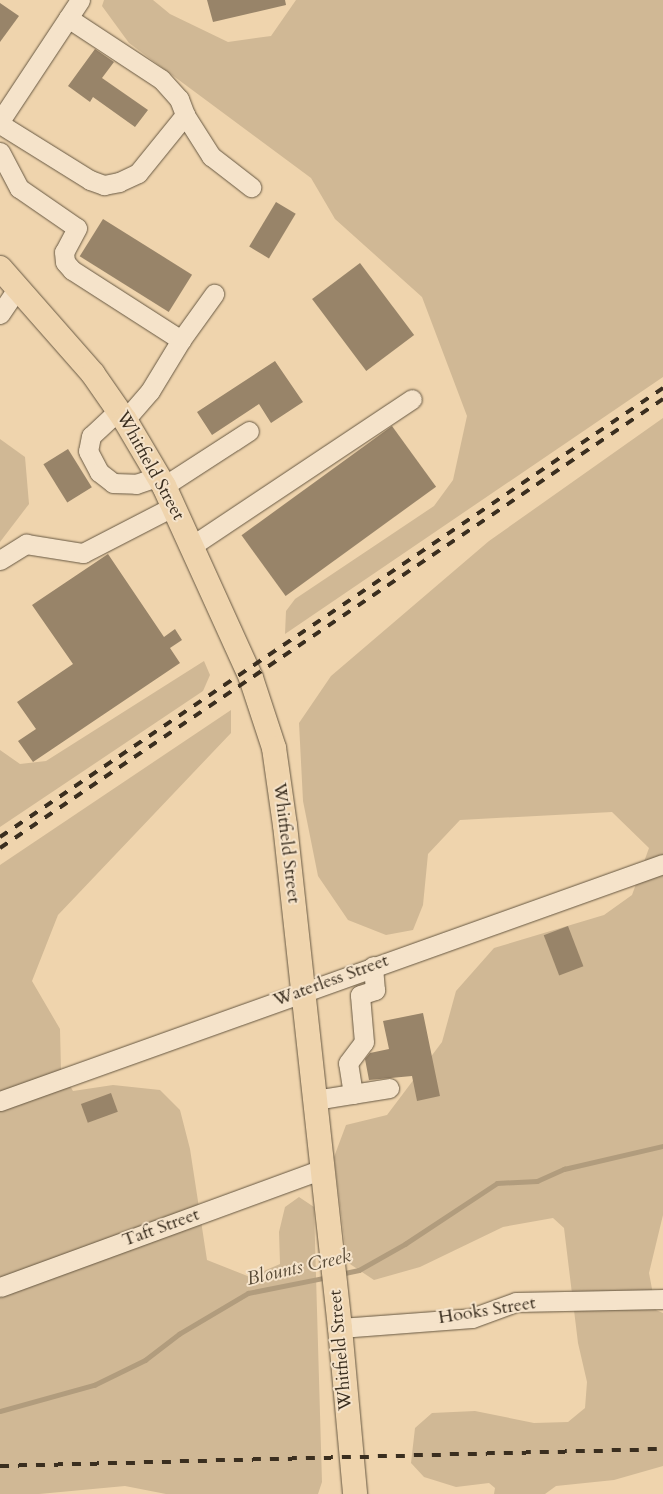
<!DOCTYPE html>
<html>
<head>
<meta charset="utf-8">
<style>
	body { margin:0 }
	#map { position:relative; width:663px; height:1494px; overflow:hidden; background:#efd4ad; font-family:Cardo,serif }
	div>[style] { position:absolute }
	.green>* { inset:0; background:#d0b895 }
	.stream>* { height:4.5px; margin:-2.25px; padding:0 2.25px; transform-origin:2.25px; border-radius:2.25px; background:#b19c7d }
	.building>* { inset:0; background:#988469; transform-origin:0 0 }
	.roads { filter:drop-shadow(0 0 1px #675842) drop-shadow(0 0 1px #675842) }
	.minor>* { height:19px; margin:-9.5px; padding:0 9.5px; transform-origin:9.5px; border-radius:9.5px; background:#f5e3ca }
	.major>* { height:24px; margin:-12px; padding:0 12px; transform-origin:12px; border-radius:12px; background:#efd4ad }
	.rail>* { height:4px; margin-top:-2px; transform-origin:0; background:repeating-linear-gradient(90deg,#3a2e1f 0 9px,transparent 0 18px) }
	span { translate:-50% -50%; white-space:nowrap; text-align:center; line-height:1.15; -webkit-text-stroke:4px #f5e3ca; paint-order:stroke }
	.street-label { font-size:18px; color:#3a2e1f }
	.water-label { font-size:19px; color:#584a36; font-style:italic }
</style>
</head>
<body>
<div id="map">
	<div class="green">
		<i style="clip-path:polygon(104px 0,153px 0,170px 14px,228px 42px,271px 36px,296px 0,663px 0,663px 377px,285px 634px,286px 611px,295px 599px,434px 506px,453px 480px,467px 416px,422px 297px,335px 219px,311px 178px,129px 43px,102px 6px)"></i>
		<i style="clip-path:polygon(663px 418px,663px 1215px,649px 1273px,656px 1310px,663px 1313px,663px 1466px,614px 1480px,556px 1486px,545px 1494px,494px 1494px,495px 1488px,489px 1483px,456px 1487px,424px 1477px,411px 1463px,415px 1428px,432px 1413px,475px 1411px,534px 1423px,568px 1422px,585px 1408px,587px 1382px,578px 1343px,564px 1228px,553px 1218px,503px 1227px,420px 1267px,374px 1280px,347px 1262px,334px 1157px,346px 1125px,387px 1115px,442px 1042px,456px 991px,494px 948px,604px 915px,632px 895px,649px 848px,612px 812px,460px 820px,428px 854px,423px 905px,413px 930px,386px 935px,348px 920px,318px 876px,303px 801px,299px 723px,331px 676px,489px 541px)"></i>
		<i style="clip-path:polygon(0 439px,25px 457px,29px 504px,0 542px)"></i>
		<i style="clip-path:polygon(204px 661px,210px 675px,203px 691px,0 827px,0 750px,20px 764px,46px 761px)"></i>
		<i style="clip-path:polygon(231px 710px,231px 733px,58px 915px,32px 981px,60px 1029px,61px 1070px,73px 1091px,113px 1085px,160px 1090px,180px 1110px,190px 1149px,207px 1260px,250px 1277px,280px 1264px,279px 1232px,285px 1207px,299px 1197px,314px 1207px,322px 1482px,318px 1494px,166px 1494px,125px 1486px,39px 1494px,0 1494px,0 865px)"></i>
	</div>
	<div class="stream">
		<i style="left:340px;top:1274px;width:19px;rotate:-12deg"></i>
		<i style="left:359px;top:1270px;width:53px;rotate:-29.5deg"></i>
		<i style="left:405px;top:1244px;width:110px;rotate:-33.5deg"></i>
		<i style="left:497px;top:1183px;width:40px;rotate:-2.9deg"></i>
		<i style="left:537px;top:1181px;width:30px;rotate:-24deg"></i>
		<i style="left:564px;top:1169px;width:102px;rotate:-13.1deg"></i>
		<i style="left:0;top:1411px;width:98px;rotate:-15.5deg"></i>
		<i style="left:94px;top:1385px;width:57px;rotate:-26.1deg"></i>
		<i style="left:145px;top:1360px;width:43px;rotate:-37.4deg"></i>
		<i style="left:179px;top:1334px;width:80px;rotate:-30.7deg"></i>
		<i style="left:248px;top:1293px;width:82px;rotate:-11.3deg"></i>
	</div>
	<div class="building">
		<i style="clip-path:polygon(207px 0,285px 0,286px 5px,213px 22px)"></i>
		<i style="clip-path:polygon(0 3px,19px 16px,0 42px)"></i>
		<i style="clip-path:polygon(95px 49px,114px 62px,102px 78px,148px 110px,135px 127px,93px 97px,90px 102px,68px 86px)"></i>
		<i style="left:276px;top:202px;width:23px;height:52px;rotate:31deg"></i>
		<i style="left:103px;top:219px;width:105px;height:44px;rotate:32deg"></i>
		<i style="left:360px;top:263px;width:90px;height:60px;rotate:53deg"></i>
		<i style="clip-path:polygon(275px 361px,303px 402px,271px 423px,259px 404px,212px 435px,197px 412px)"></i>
		<i style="left:392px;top:426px;width:75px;height:186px;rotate:54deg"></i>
		<i style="left:68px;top:449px;width:45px;height:29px;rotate:58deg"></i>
		<i style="clip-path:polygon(108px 554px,164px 637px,175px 629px,182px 640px,170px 648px,180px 663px,33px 762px,18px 741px,36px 729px,17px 702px,73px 664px,32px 605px)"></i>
		<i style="left:568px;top:926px;width:43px;height:26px;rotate:69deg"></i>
		<i style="clip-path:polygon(423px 1013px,440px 1096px,417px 1101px,412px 1076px,369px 1080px,365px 1059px,370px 1053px,389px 1049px,383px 1021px)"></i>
		<i style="left:111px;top:1093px;width:20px;height:32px;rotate:70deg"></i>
	</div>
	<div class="roads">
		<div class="minor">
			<i style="left:68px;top:18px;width:111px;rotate:33.3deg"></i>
			<i style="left:161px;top:79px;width:27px;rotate:48deg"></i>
			<i style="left:179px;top:99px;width:17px;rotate:69deg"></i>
			<i style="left:185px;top:115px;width:49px;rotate:57.6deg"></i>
			<i style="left:211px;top:156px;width:51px;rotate:37.8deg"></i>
			<i style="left:0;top:121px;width:145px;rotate:-56.5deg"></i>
			<i style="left:0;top:124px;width:106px;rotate:31.9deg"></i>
			<i style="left:90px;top:180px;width:15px;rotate:20deg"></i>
			<i style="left:104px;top:185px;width:15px;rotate:-11deg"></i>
			<i style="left:119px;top:182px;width:21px;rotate:-25deg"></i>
			<i style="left:138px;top:173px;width:75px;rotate:-51deg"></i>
			<i style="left:0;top:152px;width:41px;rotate:62.2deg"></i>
			<i style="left:19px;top:188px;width:70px;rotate:34.6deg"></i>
			<i style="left:77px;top:228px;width:27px;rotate:118deg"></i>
			<i style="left:64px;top:252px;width:10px;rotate:84deg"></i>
			<i style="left:65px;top:262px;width:11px;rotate:49deg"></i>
			<i style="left:72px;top:270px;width:130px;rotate:32.7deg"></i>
			<i style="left:181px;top:340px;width:60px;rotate:121.3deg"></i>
			<i style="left:150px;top:391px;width:38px;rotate:131deg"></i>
			<i style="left:0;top:314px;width:32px;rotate:-56deg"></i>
			<i style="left:181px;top:340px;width:57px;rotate:-54.3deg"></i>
			<i style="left:119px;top:410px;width:38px;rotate:137deg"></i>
			<i style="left:91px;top:436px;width:15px;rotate:101deg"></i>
			<i style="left:88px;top:451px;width:24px;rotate:62deg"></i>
			<i style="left:99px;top:472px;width:18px;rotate:38deg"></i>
			<i style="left:113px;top:483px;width:23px;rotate:2deg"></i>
			<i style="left:136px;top:484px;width:24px;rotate:-19deg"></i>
			<i style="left:164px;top:486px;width:101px;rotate:-32.9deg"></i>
			<i style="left:193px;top:545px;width:263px;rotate:-33.7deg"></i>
			<i style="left:0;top:560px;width:31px;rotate:-32deg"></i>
			<i style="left:26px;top:544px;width:58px;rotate:9deg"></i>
			<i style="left:83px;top:553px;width:102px;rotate:-27.3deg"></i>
			<i style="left:353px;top:1094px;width:31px;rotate:-99deg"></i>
			<i style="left:348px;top:1063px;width:26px;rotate:-53deg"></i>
			<i style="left:364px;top:1042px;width:47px;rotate:-94.9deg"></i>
			<i style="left:360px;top:995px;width:16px;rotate:-18deg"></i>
			<i style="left:375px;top:990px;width:24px;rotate:-95deg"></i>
			<i style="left:315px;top:1100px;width:75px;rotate:-9.2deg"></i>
			<i style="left:0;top:1101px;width:704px;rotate:-19.67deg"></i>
			<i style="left:0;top:1287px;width:344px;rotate:-20.1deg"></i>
			<i style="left:340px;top:1328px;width:132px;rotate:-4.3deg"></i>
			<i style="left:472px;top:1318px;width:47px;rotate:-20deg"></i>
			<i style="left:516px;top:1302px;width:147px;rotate:-1.2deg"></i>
		</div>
		<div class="major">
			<i style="left:0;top:268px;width:141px;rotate:48.7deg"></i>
			<i style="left:93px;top:374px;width:56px;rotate:55.2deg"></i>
			<i style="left:125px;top:420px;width:77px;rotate:59.4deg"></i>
			<i style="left:164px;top:486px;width:211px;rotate:65.6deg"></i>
			<i style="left:251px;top:678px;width:74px;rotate:71.8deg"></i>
			<i style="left:274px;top:748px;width:78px;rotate:81.9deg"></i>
			<i style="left:285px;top:825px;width:506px;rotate:83.76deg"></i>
			<i style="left:340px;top:1328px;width:167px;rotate:84.8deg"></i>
		</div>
	</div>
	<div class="rail">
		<i style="left:0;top:837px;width:801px;rotate:-34.11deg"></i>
		<i style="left:0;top:848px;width:801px;rotate:-34.11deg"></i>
		<i style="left:0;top:1466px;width:663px;rotate:-1.47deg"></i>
	</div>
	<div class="street-label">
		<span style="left:150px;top:466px;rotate:61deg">Whitfield Street</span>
		<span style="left:286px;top:843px;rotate:83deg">Whitfield Street</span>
		<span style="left:331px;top:981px;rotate:-20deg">Waterless Street</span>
		<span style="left:161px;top:1228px;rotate:-20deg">Taft Street</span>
		<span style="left:487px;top:1311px;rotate:-9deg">Hooks Street</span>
		<span style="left:341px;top:1350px;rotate:-95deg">Whitfield Street</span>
	</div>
	<div class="water-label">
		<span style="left:299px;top:1268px;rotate:-13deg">Blounts Creek</span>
	</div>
</div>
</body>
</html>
